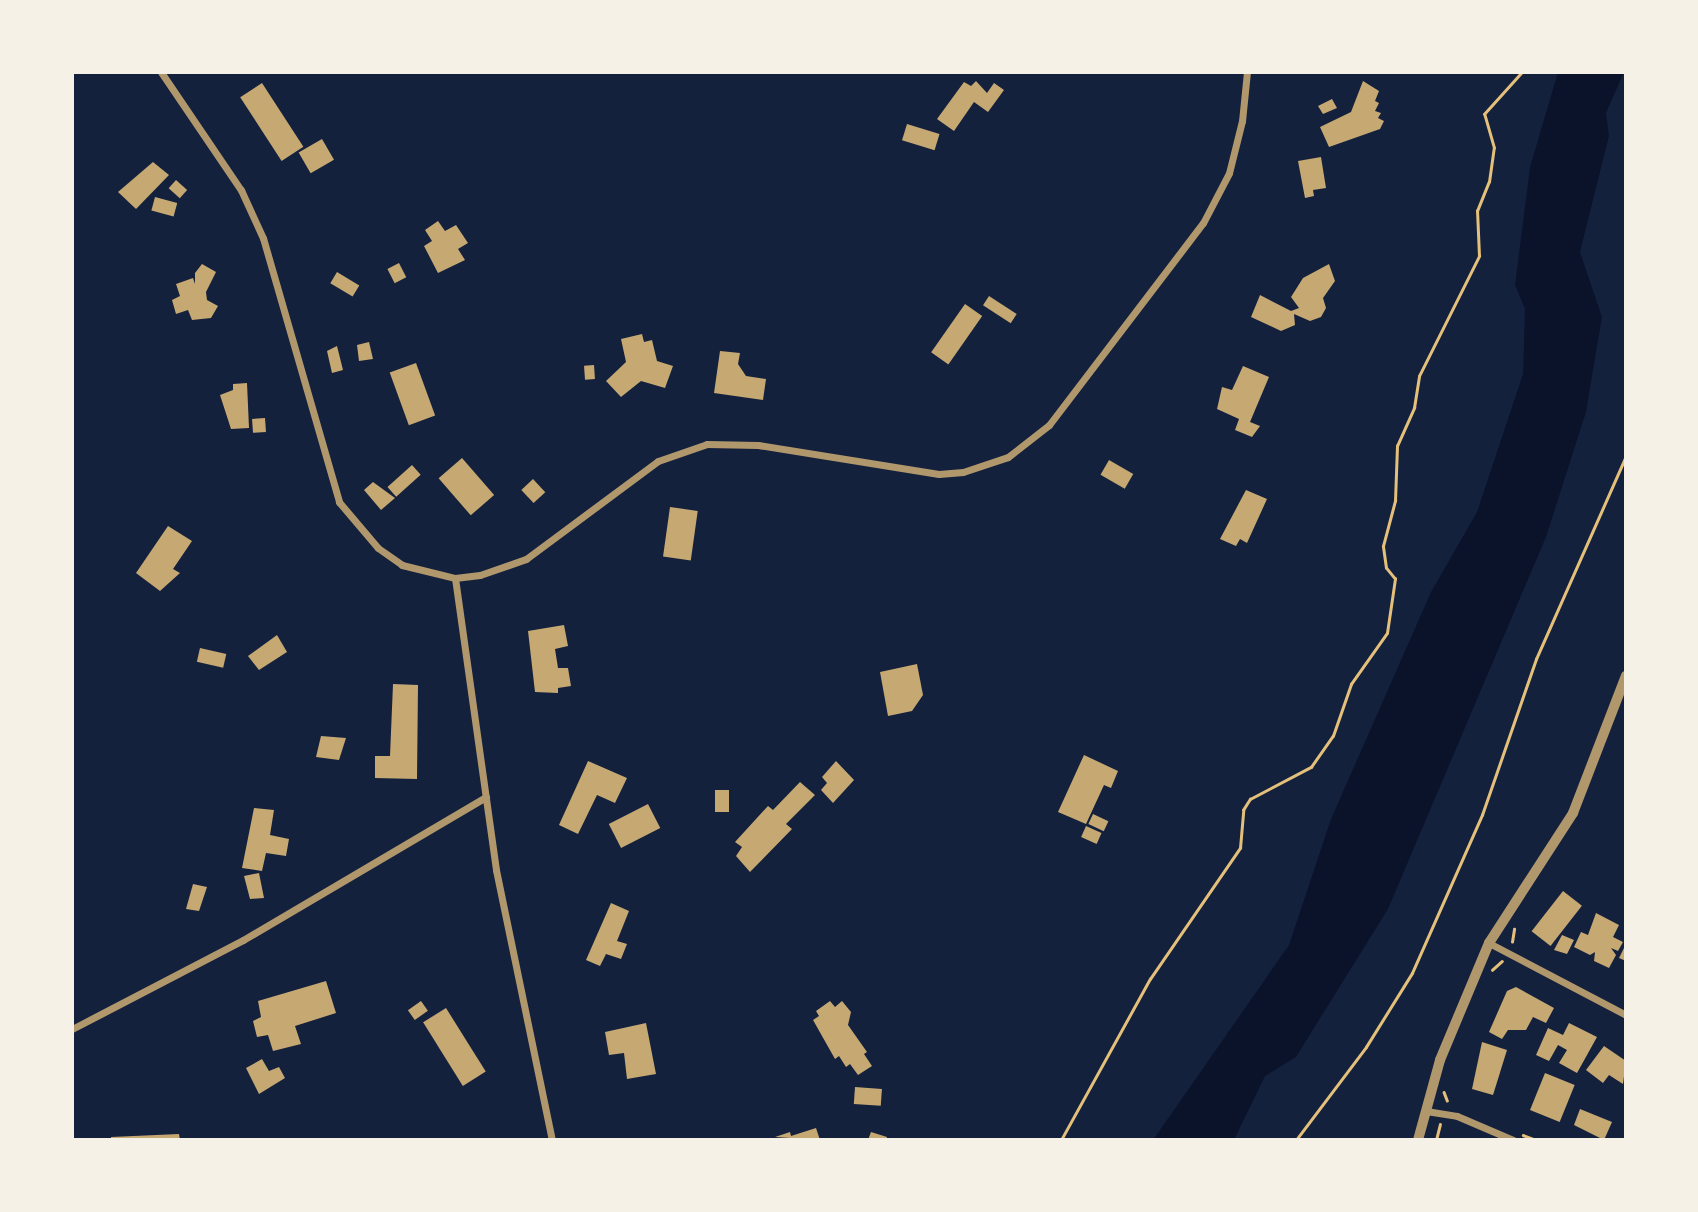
<!DOCTYPE html>
<html>
<head>
<meta charset="utf-8">
<style>
	body { margin:0 }
	#map { position:relative; width:1698px; height:1212px; overflow:hidden; background:#14213d; font-family:"Alegreya Sans",sans-serif }
	div>[style] { position:absolute }
	.water>* { inset:0; background:#0b132b }
	.building>* { inset:0; background:#c6a872; transform-origin:0 0 }
	.path>* { height:2.5px; margin:-1.25px; padding:0 1.25px; transform-origin:1.25px; border-radius:1.25px; background:#e5c07b }
	.minor>* { height:7px; margin:-3.5px; padding:0 3.5px; transform-origin:3.5px; border-radius:3.5px; background:#b1986c }
	.tertiary>* { height:10px; margin:-5px; padding:0 5px; transform-origin:5px; border-radius:5px; background:#b1986c }
	span { translate:-50% -50%; white-space:nowrap; text-align:center; line-height:1.15; -webkit-text-stroke:5px #f6f1e7; paint-order:stroke }
	.frame { position:absolute; inset:0; border:74px solid #f6f1e7; pointer-events:none }
</style>
</head>
<body>
<div id="map">
	<div class="water">
		<i style="clip-path:polygon(1558px 72px,1624px 72px,1606px 113px,1609px 136px,1580px 252px,1602px 317px,1586px 412px,1546px 537px,1388px 909px,1296px 1057px,1265px 1076px,1234px 1140px,1153px 1140px,1289px 945px,1331px 819px,1431px 592px,1477px 512px,1523px 374px,1525px 309px,1515px 285px,1530px 167px)"></i>
	</div>
	<div class="building">
		<i style="clip-path:polygon(976px 81px,987px 93px,994px 83px,1004px 90px,988px 112px,974px 102px,954px 131px,937px 119px,964px 82px,971px 86px)"></i>
		<i style="clip-path:polygon(1363px 81px,1379px 91px,1375px 101px,1379px 103px,1375px 111px,1381px 113px,1378px 118px,1384px 121px,1380px 129px,1329px 147px,1320px 127px,1351px 112px)"></i>
		<i style="left:262px;top:83px;width:76px;height:26px;rotate:57deg"></i>
		<i style="clip-path:polygon(1332px 99px,1337px 108px,1323px 114px,1318px 106px)"></i>
		<i style="left:907px;top:124px;width:34px;height:17px;rotate:17deg"></i>
		<i style="left:322px;top:139px;width:24px;height:27px;rotate:60deg"></i>
		<i style="clip-path:polygon(1321px 157px,1326px 188px,1313px 190px,1314px 196px,1305px 198px,1298px 161px)"></i>
		<i style="clip-path:polygon(153px 162px,169px 175px,136px 209px,118px 192px)"></i>
		<i style="left:176px;top:180px;width:15px;height:11px;rotate:42deg"></i>
		<i style="left:155px;top:197px;width:23px;height:14px;rotate:15deg"></i>
		<i style="clip-path:polygon(438px 221px,445px 231px,456px 225px,468px 243px,458px 249px,465px 260px,438px 273px,424px 246px,432px 241px,425px 230px)"></i>
		<i style="left:399px;top:263px;width:16px;height:13px;rotate:63deg"></i>
		<i style="clip-path:polygon(202px 264px,216px 272px,206px 292px,207px 300px,218px 306px,211px 318px,192px 320px,188px 310px,176px 314px,172px 300px,180px 296px,176px 284px,193px 278px,195px 284px,195px 273px)"></i>
		<i style="clip-path:polygon(1329px 264px,1335px 281px,1323px 298px,1326px 308px,1321px 317px,1310px 321px,1294px 314px,1295px 325px,1281px 331px,1251px 317px,1260px 295px,1291px 311px,1299px 308px,1291px 297px,1303px 278px)"></i>
		<i style="left:337px;top:272px;width:26px;height:13px;rotate:31deg"></i>
		<i style="left:989px;top:296px;width:33px;height:11px;rotate:33deg"></i>
		<i style="left:965px;top:304px;width:21px;height:59px;rotate:35deg"></i>
		<i style="clip-path:polygon(642px 334px,644px 342px,652px 340px,657px 361px,673px 366px,665px 388px,641px 381px,621px 397px,606px 381px,626px 362px,621px 339px)"></i>
		<i style="clip-path:polygon(369px 342px,373px 359px,359px 361px,357px 345px)"></i>
		<i style="clip-path:polygon(337px 346px,343px 370px,332px 373px,327px 351px)"></i>
		<i style="clip-path:polygon(720px 351px,740px 353px,738px 364px,746px 376px,766px 379px,763px 400px,714px 393px)"></i>
		<i style="left:416px;top:363px;width:56px;height:28px;rotate:70deg"></i>
		<i style="left:594px;top:365px;width:14px;height:10px;rotate:86deg"></i>
		<i style="clip-path:polygon(1243px 366px,1269px 377px,1250px 422px,1260px 426px,1252px 437px,1235px 430px,1239px 419px,1217px 409px,1222px 387px,1232px 390px)"></i>
		<i style="clip-path:polygon(247px 383px,249px 428px,231px 429px,220px 395px,233px 390px,233px 384px)"></i>
		<i style="left:265px;top:418px;width:14px;height:13px;rotate:86deg"></i>
		<i style="left:462px;top:458px;width:49px;height:31px;rotate:49deg"></i>
		<i style="left:1109px;top:460px;width:28px;height:17px;rotate:30deg"></i>
		<i style="left:412px;top:465px;width:13px;height:33px;rotate:48deg"></i>
		<i style="left:533px;top:479px;width:18px;height:16px;rotate:47deg"></i>
		<i style="clip-path:polygon(373px 482px,395px 498px,381px 510px,364px 490px)"></i>
		<i style="clip-path:polygon(1246px 490px,1267px 499px,1247px 543px,1240px 539px,1236px 546px,1220px 539px)"></i>
		<i style="left:670px;top:507px;width:28px;height:50px;rotate:8deg"></i>
		<i style="clip-path:polygon(168px 526px,192px 541px,173px 569px,180px 573px,160px 591px,136px 573px)"></i>
		<i style="clip-path:polygon(564px 625px,568px 646px,555px 649px,558px 668px,568px 668px,571px 686px,558px 688px,558px 693px,535px 692px,528px 631px)"></i>
		<i style="clip-path:polygon(277px 635px,287px 652px,259px 670px,248px 656px)"></i>
		<i style="left:200px;top:648px;width:27px;height:14px;rotate:13deg"></i>
		<i style="clip-path:polygon(917px 664px,923px 695px,912px 711px,888px 716px,880px 672px)"></i>
		<i style="clip-path:polygon(393px 684px,418px 685px,417px 779px,375px 778px,375px 756px,390px 756px)"></i>
		<i style="clip-path:polygon(321px 736px,346px 738px,339px 760px,316px 757px)"></i>
		<i style="clip-path:polygon(1084px 755px,1118px 771px,1111px 788px,1104px 785px,1086px 824px,1058px 812px)"></i>
		<i style="clip-path:polygon(588px 761px,627px 778px,615px 803px,597px 795px,578px 834px,559px 825px)"></i>
		<i style="clip-path:polygon(836px 761px,854px 780px,833px 803px,821px 790px,827px 783px,822px 777px)"></i>
		<i style="clip-path:polygon(800px 782px,815px 795px,786px 824px,792px 829px,750px 872px,736px 856px,742px 847px,735px 842px,768px 806px,773px 810px)"></i>
		<i style="left:729px;top:790px;width:22px;height:14px;rotate:90deg"></i>
		<i style="left:648px;top:804px;width:27px;height:44px;rotate:63deg"></i>
		<i style="clip-path:polygon(254px 808px,274px 810px,270px 835px,289px 839px,286px 856px,266px 853px,262px 871px,242px 868px)"></i>
		<i style="left:1093px;top:814px;width:17px;height:11px;rotate:25deg"></i>
		<i style="left:1086px;top:826px;width:17px;height:12px;rotate:24deg"></i>
		<i style="clip-path:polygon(259px 873px,264px 898px,250px 899px,244px 876px)"></i>
		<i style="clip-path:polygon(193px 884px,207px 887px,199px 911px,186px 909px)"></i>
		<i style="left:1563px;top:891px;width:24px;height:51px;rotate:38deg"></i>
		<i style="clip-path:polygon(611px 903px,629px 911px,617px 941px,627px 944px,621px 959px,606px 954px,600px 966px,586px 960px)"></i>
		<i style="clip-path:polygon(1596px 913px,1619px 925px,1613px 937px,1623px 942px,1618px 951px,1611px 948px,1616px 955px,1609px 968px,1594px 961px,1595px 952px,1590px 955px,1574px 947px,1581px 932px,1588px 935px)"></i>
		<i style="clip-path:polygon(1562px 935px,1574px 940px,1567px 954px,1554px 950px)"></i>
		<i style="clip-path:polygon(1626px 944px,1626px 961px,1619px 958px)"></i>
		<i style="clip-path:polygon(326px 981px,336px 1013px,295px 1026px,301px 1044px,273px 1051px,268px 1035px,257px 1037px,253px 1021px,261px 1017px,258px 1001px)"></i>
		<i style="clip-path:polygon(1516px 987px,1554px 1008px,1546px 1023px,1533px 1017px,1526px 1030px,1508px 1030px,1502px 1039px,1489px 1032px,1507px 991px)"></i>
		<i style="left:421px;top:1001px;width:12px;height:16px;rotate:55deg"></i>
		<i style="clip-path:polygon(830px 1001px,835px 1007px,842px 1001px,851px 1012px,848px 1025px,867px 1052px,864px 1054px,872px 1066px,858px 1075px,850px 1064px,846px 1067px,839px 1056px,835px 1059px,813px 1020px,819px 1016px,816px 1011px)"></i>
		<i style="left:446px;top:1008px;width:75px;height:27px;rotate:58deg"></i>
		<i style="clip-path:polygon(646px 1023px,656px 1074px,627px 1079px,624px 1053px,609px 1055px,605px 1032px)"></i>
		<i style="clip-path:polygon(1569px 1023px,1597px 1037px,1577px 1073px,1559px 1063px,1567px 1050px,1558px 1045px,1549px 1061px,1536px 1055px,1548px 1028px,1563px 1035px)"></i>
		<i style="clip-path:polygon(1482px 1042px,1507px 1050px,1493px 1095px,1472px 1089px)"></i>
		<i style="clip-path:polygon(1604px 1046px,1626px 1061px,1623px 1084px,1609px 1075px,1603px 1083px,1586px 1070px)"></i>
		<i style="clip-path:polygon(262px 1059px,269px 1071px,279px 1067px,285px 1078px,259px 1094px,246px 1068px)"></i>
		<i style="left:1545px;top:1073px;width:32px;height:40px;rotate:22deg"></i>
		<i style="left:855px;top:1087px;width:27px;height:17px;rotate:4deg"></i>
		<i style="clip-path:polygon(1580px 1109px,1612px 1122px,1604px 1140px,1574px 1125px)"></i>
		<i style="clip-path:polygon(816px 1128px,820px 1140px,775px 1137px,790px 1132px,791px 1136px)"></i>
		<i style="clip-path:polygon(871px 1132px,887px 1137px,886px 1140px,868px 1140px)"></i>
		<i style="clip-path:polygon(179px 1134px,180px 1140px,111px 1140px,111px 1137px)"></i>
	</div>
	<div class="path">
		<i style="left:1512px;top:942px;width:13px;rotate:-81deg"></i>
		<i style="left:1492px;top:970px;width:13px;rotate:-42deg"></i>
		<i style="left:1444px;top:1092px;width:9px;rotate:69deg"></i>
		<i style="left:1523px;top:1135px;width:14px;rotate:21deg"></i>
		<i style="left:1061px;top:1140px;width:184px;rotate:-61.1deg"></i>
		<i style="left:1150px;top:979px;width:159px;rotate:-55.5deg"></i>
		<i style="left:1240px;top:848px;width:38px;rotate:-85deg"></i>
		<i style="left:1243px;top:810px;width:13px;rotate:-58deg"></i>
		<i style="left:1250px;top:799px;width:69px;rotate:-27.7deg"></i>
		<i style="left:1311px;top:767px;width:38px;rotate:-55deg"></i>
		<i style="left:1333px;top:736px;width:55px;rotate:-70.9deg"></i>
		<i style="left:1351px;top:684px;width:62px;rotate:-54.8deg"></i>
		<i style="left:1387px;top:633px;width:55px;rotate:-81.6deg"></i>
		<i style="left:1395px;top:579px;width:14px;rotate:-129deg"></i>
		<i style="left:1386px;top:568px;width:22px;rotate:-98deg"></i>
		<i style="left:1383px;top:546px;width:47px;rotate:-75.1deg"></i>
		<i style="left:1395px;top:501px;width:55px;rotate:-87.9deg"></i>
		<i style="left:1397px;top:446px;width:42px;rotate:-65.9deg"></i>
		<i style="left:1414px;top:408px;width:32px;rotate:-81deg"></i>
		<i style="left:1419px;top:376px;width:134px;rotate:-63.4deg"></i>
		<i style="left:1479px;top:256px;width:45px;rotate:-92.5deg"></i>
		<i style="left:1477px;top:211px;width:31px;rotate:-68deg"></i>
		<i style="left:1489px;top:182px;width:34px;rotate:-82deg"></i>
		<i style="left:1494px;top:148px;width:35px;rotate:-106deg"></i>
		<i style="left:1484px;top:114px;width:57px;rotate:-47.9deg"></i>
		<i style="left:1296px;top:1140px;width:116px;rotate:-53deg"></i>
		<i style="left:1366px;top:1047px;width:87px;rotate:-58.1deg"></i>
		<i style="left:1412px;top:973px;width:173px;rotate:-66.1deg"></i>
		<i style="left:1482px;top:815px;width:165px;rotate:-70.9deg"></i>
		<i style="left:1536px;top:659px;width:222px;rotate:-66.1deg"></i>
		<i style="left:1436px;top:1140px;width:16px;rotate:-76deg"></i>
	</div>
	<div class="minor">
		<i style="left:161px;top:72px;width:143px;rotate:55.9deg"></i>
		<i style="left:241px;top:190px;width:53px;rotate:65.4deg"></i>
		<i style="left:263px;top:238px;width:275px;rotate:73.9deg"></i>
		<i style="left:339px;top:502px;width:60px;rotate:49.7deg"></i>
		<i style="left:378px;top:548px;width:29px;rotate:35deg"></i>
		<i style="left:402px;top:565px;width:55px;rotate:13.8deg"></i>
		<i style="left:455px;top:578px;width:25px;rotate:-7deg"></i>
		<i style="left:480px;top:575px;width:49px;rotate:-19.2deg"></i>
		<i style="left:526px;top:559px;width:164px;rotate:-36.6deg"></i>
		<i style="left:658px;top:461px;width:52px;rotate:-19.1deg"></i>
		<i style="left:707px;top:444px;width:51px;rotate:1.1deg"></i>
		<i style="left:758px;top:445px;width:183px;rotate:9.1deg"></i>
		<i style="left:939px;top:474px;width:24px;rotate:-5deg"></i>
		<i style="left:963px;top:472px;width:47px;rotate:-18.4deg"></i>
		<i style="left:1008px;top:457px;width:52px;rotate:-38deg"></i>
		<i style="left:1049px;top:425px;width:254px;rotate:-52.7deg"></i>
		<i style="left:1203px;top:223px;width:56px;rotate:-62.5deg"></i>
		<i style="left:1229px;top:173px;width:54px;rotate:-76deg"></i>
		<i style="left:1242px;top:121px;width:49px;rotate:-84.2deg"></i>
		<i style="left:455px;top:578px;width:295px;rotate:82deg"></i>
		<i style="left:496px;top:870px;width:276px;rotate:78.3deg"></i>
		<i style="left:1489px;top:943px;width:155px;rotate:27.7deg"></i>
		<i style="left:72px;top:1029px;width:193px;rotate:-27.5deg"></i>
		<i style="left:243px;top:940px;width:282px;rotate:-30.5deg"></i>
		<i style="left:1426px;top:1111px;width:31px;rotate:9deg"></i>
		<i style="left:1457px;top:1116px;width:61px;rotate:23.2deg"></i>
	</div>
	<div class="tertiary">
		<i style="left:1418px;top:1140px;width:83px;rotate:-74.6deg"></i>
		<i style="left:1440px;top:1060px;width:127px;rotate:-67.3deg"></i>
		<i style="left:1489px;top:943px;width:155px;rotate:-57.1deg"></i>
		<i style="left:1573px;top:813px;width:147px;rotate:-68.9deg"></i>
	</div>
	<div class="frame"></div>
</div>
</body>
</html>
